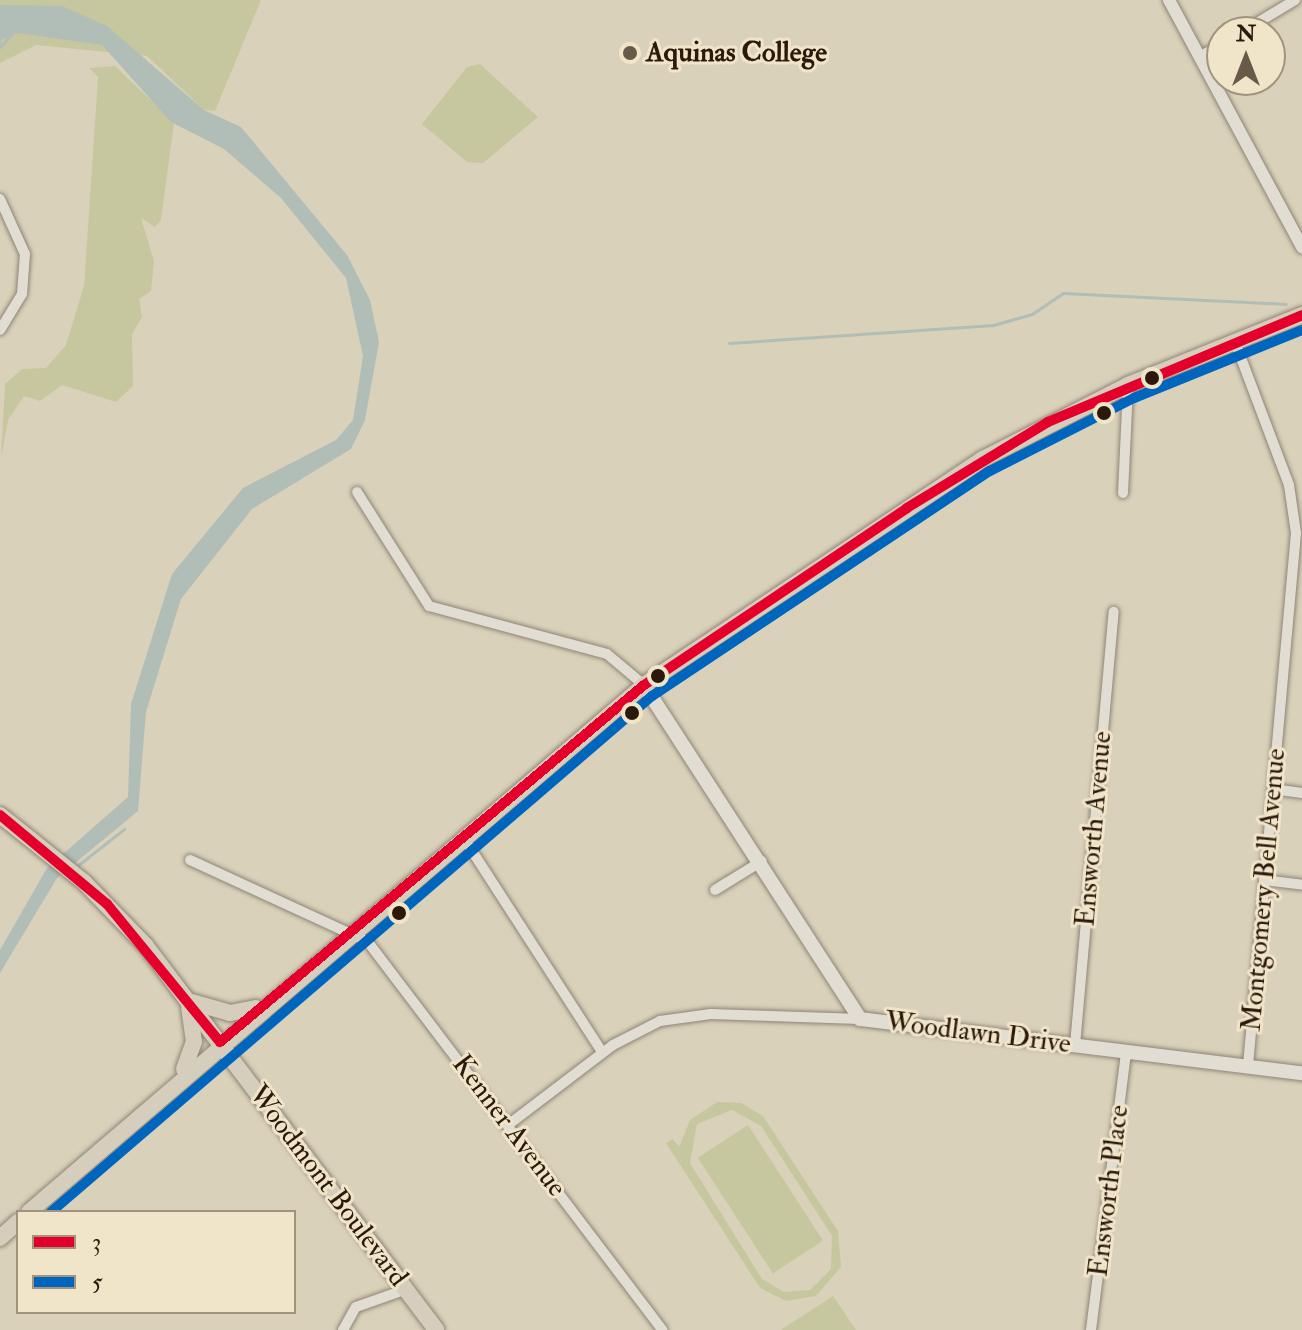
<!DOCTYPE html>
<html>
<head>
<meta charset="utf-8">
<style>
	body { margin:0 }
	#map { position:relative; width:1302px; height:1330px; overflow:hidden; background:#dad1ba; font-family:"IM FELL Double Pica",serif }
	div>[style] { position:absolute }
	.green>* { inset:0; background:#c6c79f; transform-origin:0 0 }
	.water>* { inset:0; background:#b0beb7 }
	.stream>* { height:3px; margin:-1.5px; padding:0 1.5px; transform-origin:1.5px; border-radius:1.5px; background:#b0beb7 }
	.roads { filter:drop-shadow(0 0 2px #8d8577) drop-shadow(0 0 2px #8d8577) }
	.minor>* { height:10px; margin:-5px; padding:0 5px; transform-origin:5px; border-radius:5px; background:#e2ddd2 }
	.tertiary>* { height:12px; margin:-6px; padding:0 6px; transform-origin:6px; border-radius:6px; background:#e2ddd2 }
	.secondary>* { height:14px; margin:-7px; padding:0 7px; transform-origin:7px; border-radius:7px; background:#e2ddd2 }
	.primary>* { height:16px; margin:-8px; padding:0 8px; transform-origin:8px; border-radius:8px; background:#d6cebd }
	.bus-1>* { height:10px; margin:-5px; padding:0 5px; transform-origin:5px; border-radius:5px; background:#e4002b }
	.bus-2>* { height:10px; margin:-5px; padding:0 5px; transform-origin:5px; border-radius:5px; background:#0065bd }
	.dots>* { width:22px; height:22px; translate:-50% -50%; box-sizing:border-box; border:4px solid #f0e5c9; border-radius:50% }
	span { translate:-50% -50%; white-space:nowrap; text-align:center; line-height:1.15; -webkit-text-stroke:6px #f0e5c9; paint-order:stroke }
	.poi-label { font-size:28px; color:#2b190c; font-weight:700 }
	.left { translate:0 -50%; text-align:left }
	.street-label { font-size:28px; color:#2b190c }
	.legend { position:absolute; left:16px; top:1210px; width:280px; height:104px; box-sizing:border-box; background:#f0e5c9; border:2px solid #a1937d; margin:0; padding:10px 14px; list-style:none; font-size:24px; color:#2b190c }
	.legend li { display:flex; align-items:center; gap:16px; height:40px }
	.legend b { width:40px; border:2px solid #a1937d }
	.north { position:absolute; left:1206px; top:16px; width:80px; height:80px; box-sizing:border-box; background:#f0e5c9; border:2px solid #a1937d; border-radius:50%; rotate:0deg; font-size:22px; font-weight:700; line-height:32px; text-align:center; color:#2b190c }
	.north::after { content:''; display:block; margin:auto; width:28px; height:36px; background:#685949; clip-path:polygon(50% 0,100% 100%,50% 72%,0 100%) }
</style>
</head>
<body>
<div id="map">
	<div class="green">
		<i style="clip-path:polygon(0 0,261px 0,215px 111px,204px 110px,147px 56px,36px 45px,0 63px)"></i>
		<i style="clip-path:polygon(480px 64px,538px 117px,483px 163px,467px 162px,422px 124px,467px 67px)"></i>
		<i style="clip-path:polygon(115px 66px,174px 122px,161px 220px,155px 227px,141px 218px,154px 261px,151px 291px,139px 299px,142px 317px,132px 334px,133px 386px,116px 402px,62px 385px,40px 401px,24px 396px,8px 420px,1px 459px,5px 384px,22px 369px,46px 368px,66px 345px,84px 286px,98px 77px,89px 68px)"></i>
		<i style="clip-path:polygon(evenodd,717px 1102px,741px 1103px,763px 1116px,838px 1231px,841px 1267px,816px 1296px,786px 1301px,760px 1288px,666px 1143px,673px 1139px,679px 1147px,690px 1120px,717px 1102px,732px 1110px,761px 1126px,832px 1236px,831px 1269px,810px 1290px,784px 1292px,762px 1279px,690px 1163px,697px 1124px,732px 1110px)"></i>
		<i style="left:748px;top:1125px;width:138px;height:60px;rotate:57deg"></i>
		<i style="clip-path:polygon(833px 1296px,856px 1330px,782px 1330px,782px 1329px)"></i>
	</div>
	<div class="water">
		<i style="clip-path:polygon(0 5px,62px 6px,107px 26px,204px 110px,241px 127px,347px 255px,370px 300px,379px 342px,365px 420px,351px 449px,252px 509px,181px 599px,146px 712px,138px 811px,57px 878px,0 973px,0 950px,47px 868px,128px 797px,131px 704px,172px 574px,243px 488px,336px 440px,353px 420px,363px 356px,346px 278px,281px 198px,224px 149px,171px 122px,102px 45px,18px 33px,2px 39px,0 48px)"></i>
	</div>
	<div class="stream">
		<i style="left:0;top:47px;width:20px;rotate:-49deg"></i>
		<i style="left:729px;top:343px;width:265px;rotate:-3.9deg"></i>
		<i style="left:993px;top:325px;width:41px;rotate:-15.8deg"></i>
		<i style="left:1032px;top:314px;width:37px;rotate:-34deg"></i>
		<i style="left:1063px;top:293px;width:223px;rotate:2.8deg"></i>
		<i style="left:77px;top:866px;width:60px;rotate:-38.2deg"></i>
	</div>
	<div class="roads">
		<div class="minor">
			<i style="left:1242px;top:32px;width:62px;rotate:-31.1deg"></i>
			<i style="left:1199px;top:57px;width:26px;rotate:-29deg"></i>
			<i style="left:0;top:199px;width:60px;rotate:65.6deg"></i>
			<i style="left:25px;top:254px;width:40px;rotate:94.3deg"></i>
			<i style="left:22px;top:294px;width:42px;rotate:121.4deg"></i>
			<i style="left:1235px;top:342px;width:153px;rotate:69.3deg"></i>
			<i style="left:1289px;top:485px;width:49px;rotate:81.7deg"></i>
			<i style="left:1296px;top:533px;width:535px;rotate:95.15deg"></i>
			<i style="left:357px;top:492px;width:135px;rotate:57.7deg"></i>
			<i style="left:429px;top:606px;width:184px;rotate:15.1deg"></i>
			<i style="left:607px;top:654px;width:48px;rotate:40deg"></i>
			<i style="left:1123px;top:493px;width:108px;rotate:-87.3deg"></i>
			<i style="left:1273px;top:789px;width:29px;rotate:8deg"></i>
			<i style="left:463px;top:837px;width:256px;rotate:57.1deg"></i>
			<i style="left:190px;top:860px;width:196px;rotate:24.7deg"></i>
			<i style="left:368px;top:942px;width:487px;rotate:52.8deg"></i>
			<i style="left:1264px;top:880px;width:38px;rotate:7deg"></i>
			<i style="left:715px;top:890px;width:55px;rotate:-31.7deg"></i>
			<i style="left:1075px;top:1045px;width:435px;rotate:-84.9deg"></i>
			<i style="left:508px;top:1125px;width:132px;rotate:-37.3deg"></i>
			<i style="left:613px;top:1045px;width:53px;rotate:-27.1deg"></i>
			<i style="left:660px;top:1021px;width:51px;rotate:-7.8deg"></i>
			<i style="left:711px;top:1014px;width:149px;rotate:1.9deg"></i>
			<i style="left:343px;top:1330px;width:26px;rotate:-61deg"></i>
			<i style="left:356px;top:1307px;width:54px;rotate:-19.4deg"></i>
			<i style="left:1091px;top:1330px;width:280px;rotate:-82.8deg"></i>
		</div>
		<div class="tertiary">
			<i style="left:1169px;top:0;width:281px;rotate:61.7deg"></i>
		</div>
		<div class="secondary">
			<i style="left:644px;top:685px;width:398px;rotate:57.1deg"></i>
			<i style="left:860px;top:1019px;width:445px;rotate:7deg"></i>
		</div>
		<div class="primary">
			<i style="left:0;top:815px;width:107px;rotate:38.6deg"></i>
			<i style="left:84px;top:882px;width:89px;rotate:45.9deg"></i>
			<i style="left:146px;top:946px;width:481px;rotate:52.9deg"></i>
			<i style="left:188px;top:1001px;width:44px;rotate:15.9deg"></i>
			<i style="left:230px;top:1013px;width:26px;rotate:-11deg"></i>
			<i style="left:184px;top:1069px;width:29px;rotate:-70deg"></i>
			<i style="left:194px;top:1042px;width:35px;rotate:-98deg"></i>
			<i style="left:29px;top:1212px;width:810px;rotate:-40.59deg"></i>
			<i style="left:644px;top:685px;width:407px;rotate:-33.7deg"></i>
			<i style="left:983px;top:459px;width:163px;rotate:-27deg"></i>
			<i style="left:1128px;top:385px;width:188px;rotate:-21.9deg"></i>
			<i style="left:0;top:1238px;width:24px;rotate:-42deg"></i>
		</div>
	</div>
	<div class="bus-1">
		<i style="left:0;top:815px;width:139px;rotate:39.8deg"></i>
		<i style="left:107px;top:904px;width:178px;rotate:50.7deg"></i>
		<i style="left:220px;top:1042px;width:554px;rotate:-40.1deg"></i>
		<i style="left:644px;top:685px;width:317px;rotate:-33.9deg"></i>
		<i style="left:907px;top:508px;width:165px;rotate:-31.4deg"></i>
		<i style="left:1048px;top:422px;width:276px;rotate:-22.8deg"></i>
	</div>
	<div class="bus-2">
		<i style="left:51px;top:1212px;width:792px;rotate:-40.65deg"></i>
		<i style="left:652px;top:696px;width:406px;rotate:-33.7deg"></i>
		<i style="left:990px;top:471px;width:161px;rotate:-26.9deg"></i>
		<i style="left:1134px;top:398px;width:181px;rotate:-22deg"></i>
	</div>
	<div class="dots">
		<i style="left:630px;top:53px;background:#685949"></i>
		<i style="left:1152px;top:378px;background:#2b190c"></i>
		<i style="left:1104px;top:413px;background:#2b190c"></i>
		<i style="left:658px;top:676px;background:#2b190c"></i>
		<i style="left:632px;top:713px;background:#2b190c"></i>
		<i style="left:399px;top:913px;background:#2b190c"></i>
	</div>
	<div class="poi-label">
		<span class="left" style="left:646px;top:53px">Aquinas College</span>
	</div>
	<div class="street-label">
		<span style="left:1094px;top:829px;rotate:-85deg">Ensworth Avenue</span>
		<span style="left:1264px;top:890px;rotate:-85deg">Montgomery Bell Avenue</span>
		<span style="left:978px;top:1033px;rotate:7deg">Woodlawn Drive</span>
		<span style="left:509px;top:1126px;rotate:53deg">Kenner Avenue</span>
		<span style="left:328px;top:1186px;rotate:53deg">Woodmont Boulevard</span>
		<span style="left:1109px;top:1191px;rotate:-83deg">Ensworth Place</span>
	</div>
	<ul class="legend">
	<li><b style="height:10px;background:#e4002b"></b>3</li>
	<li><b style="height:10px;background:#0065bd"></b>5</li>
	</ul>
	<div class="north">N</div>
</div>
</body>
</html>
